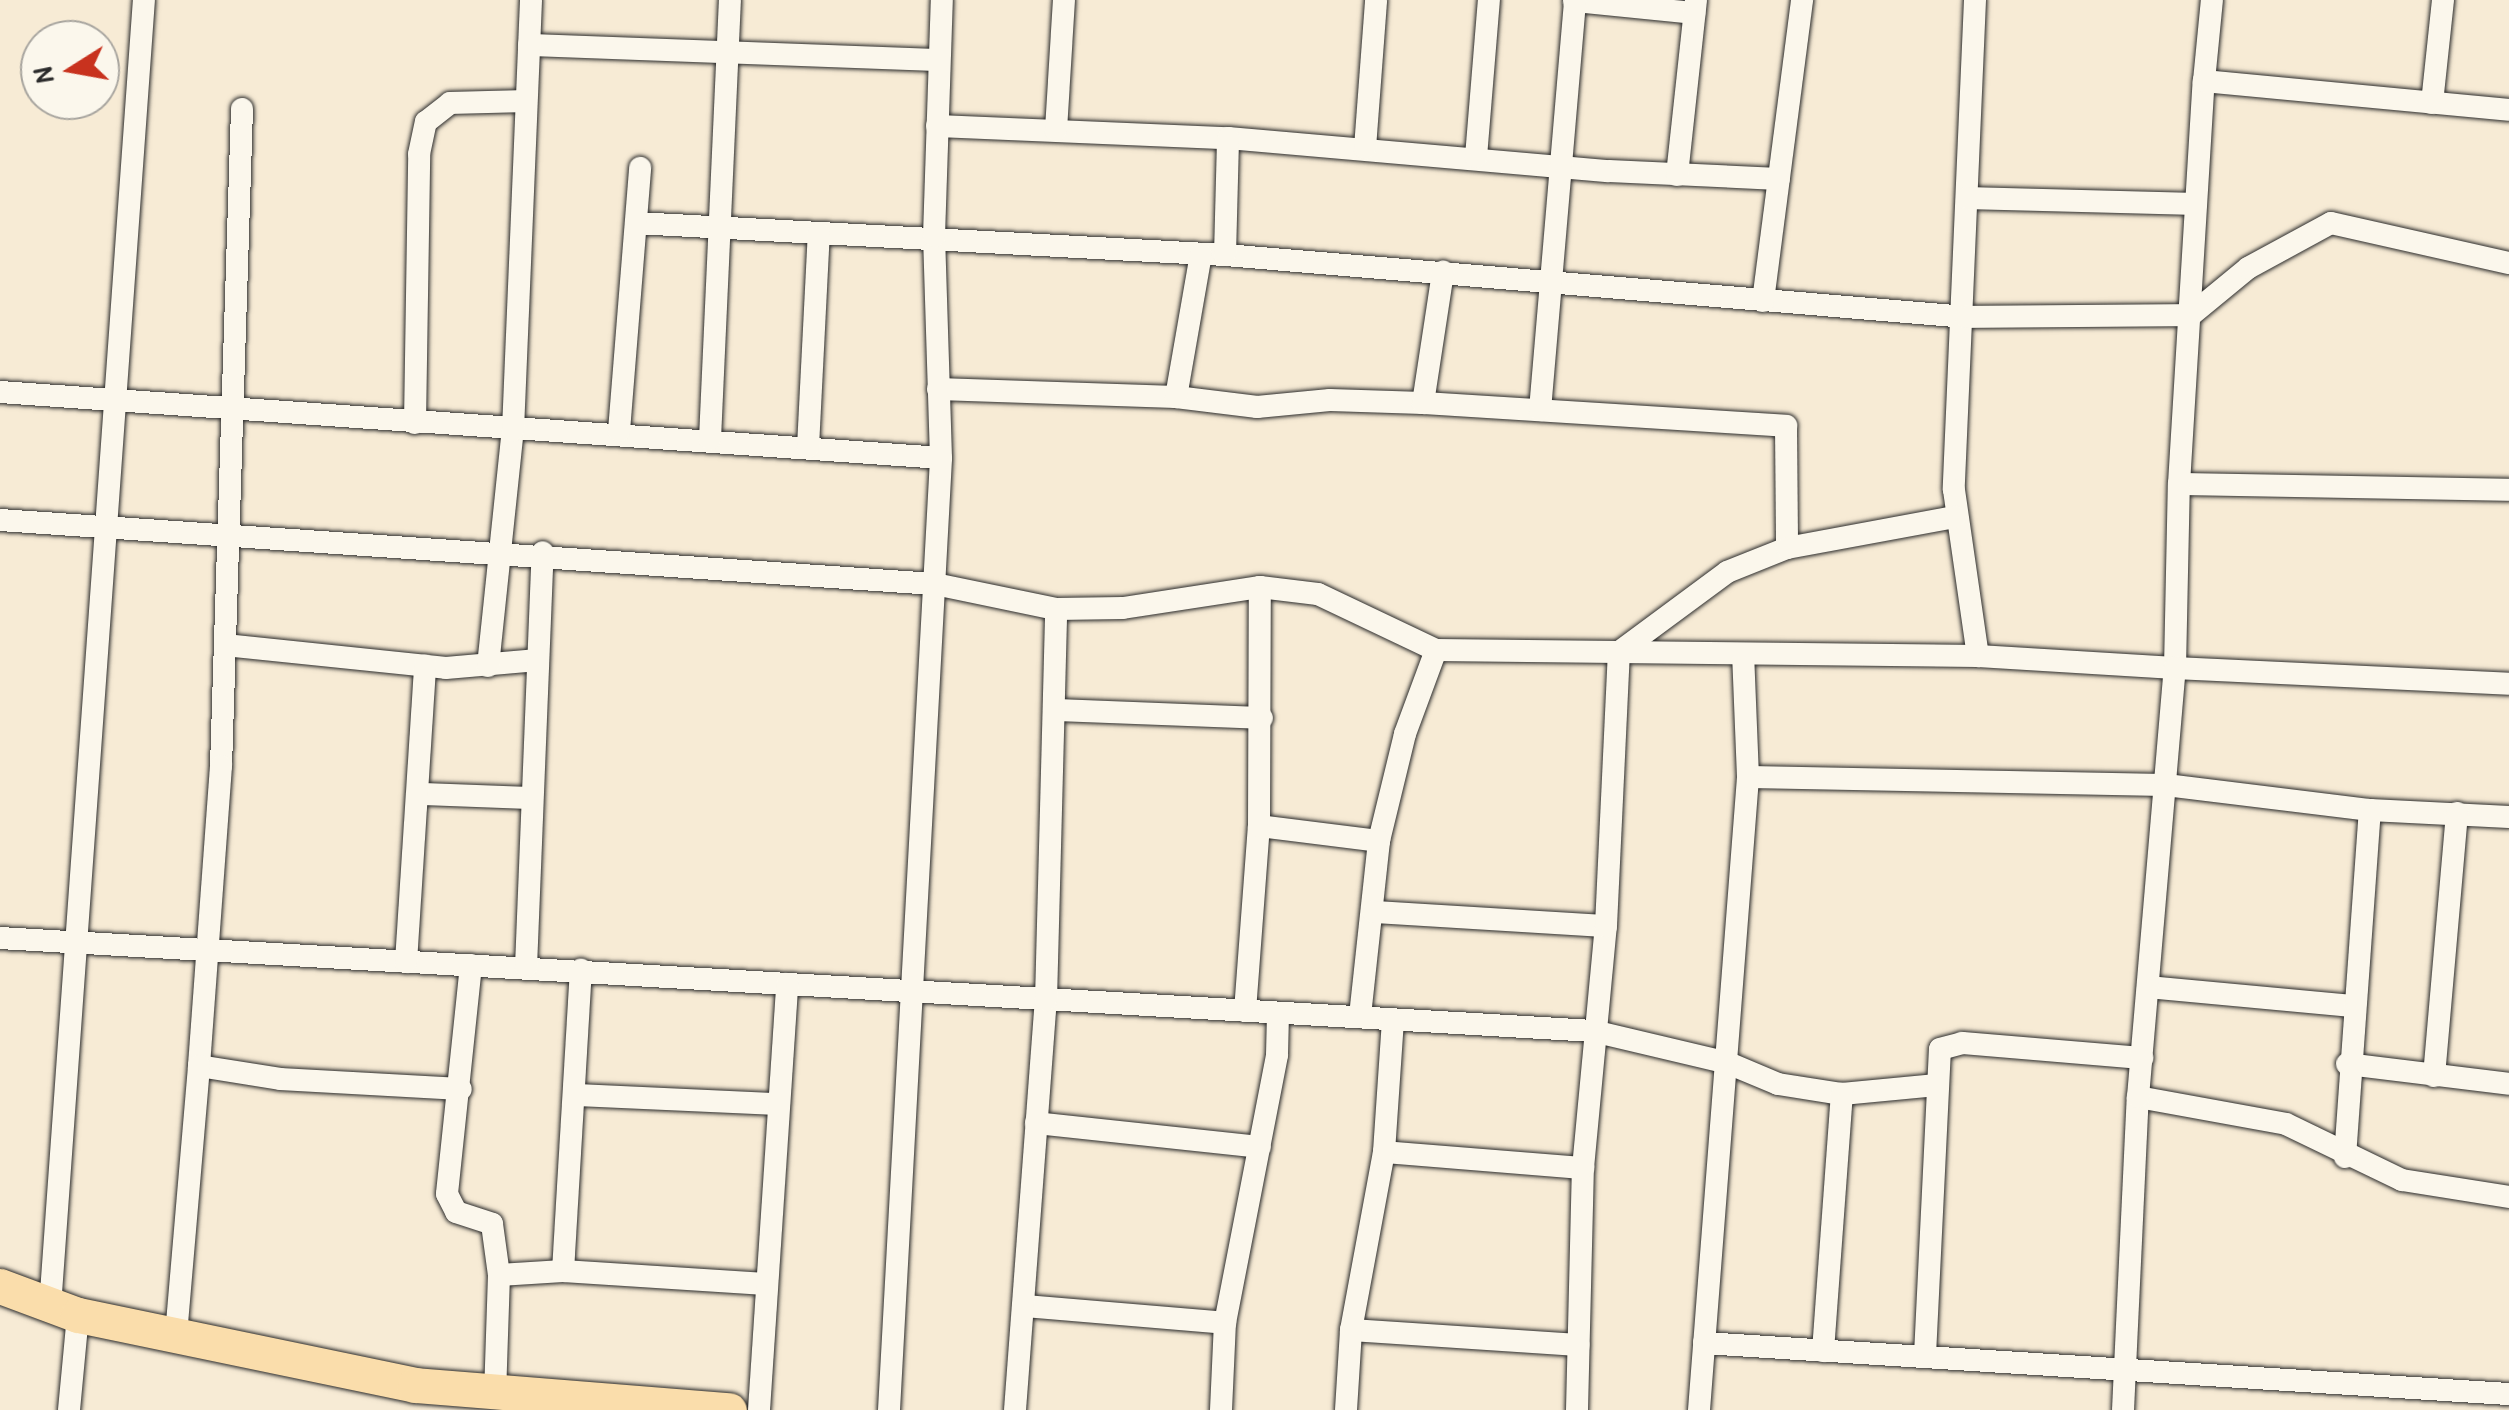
<!DOCTYPE html>
<html>
<head>
<meta charset="utf-8">
<style>
	body { margin:0 }
	#map { position:relative; width:2509px; height:1410px; overflow:hidden; background:#f7ebd5; font-family:"Patrick Hand",sans-serif }
	div>[style] { position:absolute }
	.roads { filter:drop-shadow(0 0 2px #2b2b2b) drop-shadow(0 0 2px #2b2b2b) }
	.minor>* { height:22px; margin:-11px; padding:0 11px; transform-origin:11px; border-radius:11px; background:#fbf7ec }
	.primary>* { height:35px; margin:-17.5px; padding:0 17.5px; transform-origin:17.5px; border-radius:17.5px; background:#faddab }
	span { translate:-50% -50%; white-space:nowrap; text-align:center; line-height:1.15; -webkit-text-stroke:10px #fbf7ec; paint-order:stroke }
	.north { position:absolute; left:20px; top:20px; width:100px; height:100px; box-sizing:border-box; background:#fbf7ec; border:2px solid #a8a59f; border-radius:50%; rotate:259deg; font-size:28px; font-weight:700; line-height:40px; text-align:center; color:#2b2b2b }
	.north::after { content:''; display:block; margin:auto; width:35px; height:45px; background:#c8321e; clip-path:polygon(50% 0,100% 100%,50% 72%,0 100%) }
</style>
</head>
<body>
<div id="map">
	<div class="roads">
		<div class="minor">
			<i style="left:1975px;top:0;width:490px;rotate:92.5deg"></i>
			<i style="left:1954px;top:490px;width:168px;rotate:81.8deg"></i>
			<i style="left:1574px;top:1px;width:121px;rotate:5.7deg"></i>
			<i style="left:529px;top:45px;width:410px;rotate:2.1deg"></i>
			<i style="left:2204px;top:81px;width:81px;rotate:-84.4deg"></i>
			<i style="left:2432px;top:103px;width:104px;rotate:-83.9deg"></i>
			<i style="left:242px;top:109px;width:657px;rotate:91.83deg"></i>
			<i style="left:221px;top:766px;width:301px;rotate:94.2deg"></i>
			<i style="left:199px;top:1066px;width:82px;rotate:9.1deg"></i>
			<i style="left:280px;top:1079px;width:181px;rotate:3.2deg"></i>
			<i style="left:937px;top:126px;width:291px;rotate:2.4deg"></i>
			<i style="left:1228px;top:138px;width:382px;rotate:5deg"></i>
			<i style="left:1609px;top:171px;width:170px;rotate:2.7deg"></i>
			<i style="left:1056px;top:130px;width:130px;rotate:-86.5deg"></i>
			<i style="left:1365px;top:148px;width:148px;rotate:-85.7deg"></i>
			<i style="left:1476px;top:157px;width:158px;rotate:-85.3deg"></i>
			<i style="left:1677px;top:175px;width:176px;rotate:-83.8deg"></i>
			<i style="left:1967px;top:198px;width:229px;rotate:1.5deg"></i>
			<i style="left:636px;top:223px;width:590px;rotate:3.11deg"></i>
			<i style="left:1225px;top:255px;width:744px;rotate:4.78deg"></i>
			<i style="left:1966px;top:317px;width:225px;rotate:-0.5deg"></i>
			<i style="left:2191px;top:315px;width:74px;rotate:-39.5deg"></i>
			<i style="left:2248px;top:268px;width:94px;rotate:-28.5deg"></i>
			<i style="left:2331px;top:223px;width:182px;rotate:12.7deg"></i>
			<i style="left:1225px;top:255px;width:117px;rotate:-88.5deg"></i>
			<i style="left:1763px;top:301px;width:304px;rotate:-82.6deg"></i>
			<i style="left:938px;top:389px;width:238px;rotate:1.9deg"></i>
			<i style="left:1176px;top:397px;width:82px;rotate:7deg"></i>
			<i style="left:1257px;top:407px;width:73px;rotate:-5.5deg"></i>
			<i style="left:1330px;top:400px;width:93px;rotate:1.8deg"></i>
			<i style="left:1423px;top:403px;width:133px;rotate:-81.3deg"></i>
			<i style="left:0;top:392px;width:943px;rotate:4.01deg"></i>
			<i style="left:1176px;top:397px;width:145px;rotate:-80.1deg"></i>
			<i style="left:1423px;top:403px;width:364px;rotate:3.6deg"></i>
			<i style="left:1786px;top:426px;width:122px;rotate:89.5deg"></i>
			<i style="left:1540px;top:410px;width:411px;rotate:-85.1deg"></i>
			<i style="left:415px;top:423px;width:269px;rotate:-89.1deg"></i>
			<i style="left:419px;top:154px;width:33px;rotate:-78deg"></i>
			<i style="left:426px;top:122px;width:31px;rotate:-38deg"></i>
			<i style="left:450px;top:103px;width:76px;rotate:-1.5deg"></i>
			<i style="left:619px;top:431px;width:264px;rotate:-85.4deg"></i>
			<i style="left:710px;top:439px;width:439px;rotate:-87.4deg"></i>
			<i style="left:808px;top:447px;width:214px;rotate:-87.1deg"></i>
			<i style="left:2179px;top:484px;width:330px;rotate:1deg"></i>
			<i style="left:0;top:520px;width:937px;rotate:3.92deg"></i>
			<i style="left:935px;top:584px;width:124px;rotate:11.7deg"></i>
			<i style="left:1056px;top:609px;width:67px;rotate:-0.9deg"></i>
			<i style="left:1123px;top:608px;width:139px;rotate:-8.7deg"></i>
			<i style="left:1260px;top:587px;width:58px;rotate:6.9deg"></i>
			<i style="left:1318px;top:594px;width:131px;rotate:25.4deg"></i>
			<i style="left:1436px;top:650px;width:90px;rotate:110.3deg"></i>
			<i style="left:1405px;top:734px;width:110px;rotate:103.7deg"></i>
			<i style="left:1379px;top:841px;width:177px;rotate:96.2deg"></i>
			<i style="left:225px;top:645px;width:222px;rotate:5.9deg"></i>
			<i style="left:446px;top:668px;width:92px;rotate:-5deg"></i>
			<i style="left:1436px;top:650px;width:542px;rotate:0.63deg"></i>
			<i style="left:1978px;top:656px;width:197px;rotate:3.5deg"></i>
			<i style="left:2175px;top:668px;width:184px;rotate:-88.8deg"></i>
			<i style="left:2179px;top:484px;width:404px;rotate:-86.5deg"></i>
			<i style="left:2204px;top:81px;width:306px;rotate:5.4deg"></i>
			<i style="left:488px;top:666px;width:237px;rotate:-84deg"></i>
			<i style="left:513px;top:430px;width:430px;rotate:-87.6deg"></i>
			<i style="left:1055px;top:710px;width:207px;rotate:2.2deg"></i>
			<i style="left:1748px;top:777px;width:418px;rotate:1.1deg"></i>
			<i style="left:2166px;top:785px;width:206px;rotate:7deg"></i>
			<i style="left:2370px;top:810px;width:139px;rotate:2.9deg"></i>
			<i style="left:421px;top:794px;width:111px;rotate:2.1deg"></i>
			<i style="left:1259px;top:826px;width:121px;rotate:7.1deg"></i>
			<i style="left:1374px;top:912px;width:232px;rotate:3.5deg"></i>
			<i style="left:0;top:938px;width:1596px;rotate:3.34deg"></i>
			<i style="left:1593px;top:1031px;width:139px;rotate:13.3deg"></i>
			<i style="left:1728px;top:1063px;width:54px;rotate:22.8deg"></i>
			<i style="left:1778px;top:1084px;width:65px;rotate:8.9deg"></i>
			<i style="left:1842px;top:1094px;width:95px;rotate:-5.4deg"></i>
			<i style="left:406px;top:962px;width:297px;rotate:-86.3deg"></i>
			<i style="left:471px;top:965px;width:230px;rotate:96deg"></i>
			<i style="left:447px;top:1194px;width:20px;rotate:63deg"></i>
			<i style="left:456px;top:1212px;width:38px;rotate:18deg"></i>
			<i style="left:492px;top:1224px;width:51px;rotate:82.2deg"></i>
			<i style="left:499px;top:1275px;width:118px;rotate:91.9deg"></i>
			<i style="left:526px;top:967px;width:415px;rotate:-87.7deg"></i>
			<i style="left:2148px;top:987px;width:205px;rotate:5.3deg"></i>
			<i style="left:1245px;top:1011px;width:186px;rotate:-85.7deg"></i>
			<i style="left:1259px;top:826px;width:239px;rotate:-89.8deg"></i>
			<i style="left:2347px;top:1064px;width:163px;rotate:7deg"></i>
			<i style="left:2434px;top:1076px;width:264px;rotate:-85deg"></i>
			<i style="left:577px;top:1095px;width:201px;rotate:2.6deg"></i>
			<i style="left:2138px;top:1097px;width:150px;rotate:10.3deg"></i>
			<i style="left:2286px;top:1124px;width:129px;rotate:25.8deg"></i>
			<i style="left:2402px;top:1180px;width:108px;rotate:9deg"></i>
			<i style="left:1036px;top:1123px;width:225px;rotate:6.1deg"></i>
			<i style="left:1384px;top:1152px;width:200px;rotate:4.6deg"></i>
			<i style="left:2345px;top:1157px;width:348px;rotate:-85.9deg"></i>
			<i style="left:563px;top:1271px;width:302px;rotate:-86.6deg"></i>
			<i style="left:499px;top:1275px;width:64px;rotate:-3.6deg"></i>
			<i style="left:563px;top:1271px;width:203px;rotate:3.7deg"></i>
			<i style="left:1024px;top:1306px;width:202px;rotate:4.8deg"></i>
			<i style="left:50px;top:1307px;width:1310px;rotate:-85.89deg"></i>
			<i style="left:1351px;top:1330px;width:228px;rotate:3.8deg"></i>
			<i style="left:176px;top:1335px;width:270px;rotate:-85.1deg"></i>
			<i style="left:1704px;top:1343px;width:807px;rotate:3.63deg"></i>
			<i style="left:1823px;top:1351px;width:258px;rotate:-85.8deg"></i>
			<i style="left:1925px;top:1355px;width:306px;rotate:-87.2deg"></i>
			<i style="left:1940px;top:1049px;width:23px;rotate:-15deg"></i>
			<i style="left:1962px;top:1043px;width:181px;rotate:4.8deg"></i>
			<i style="left:69px;top:1410px;width:95px;rotate:-84.6deg"></i>
			<i style="left:759px;top:1410px;width:427px;rotate:-86.2deg"></i>
			<i style="left:889px;top:1410px;width:953px;rotate:-86.87deg"></i>
			<i style="left:941px;top:458px;width:222px;rotate:-91.8deg"></i>
			<i style="left:934px;top:236px;width:236px;rotate:-88.1deg"></i>
			<i style="left:1015px;top:1410px;width:411px;rotate:-85.7deg"></i>
			<i style="left:1046px;top:1000px;width:391px;rotate:-88.5deg"></i>
			<i style="left:1221px;top:1410px;width:87px;rotate:-87.4deg"></i>
			<i style="left:1225px;top:1323px;width:273px;rotate:-79deg"></i>
			<i style="left:1277px;top:1055px;width:40px;rotate:-88.6deg"></i>
			<i style="left:1346px;top:1410px;width:80px;rotate:-86.4deg"></i>
			<i style="left:1351px;top:1330px;width:181px;rotate:-79.5deg"></i>
			<i style="left:1384px;top:1152px;width:132px;rotate:-86.1deg"></i>
			<i style="left:1577px;top:1410px;width:242px;rotate:-88.6deg"></i>
			<i style="left:1583px;top:1168px;width:243px;rotate:-84.6deg"></i>
			<i style="left:1606px;top:926px;width:274px;rotate:-87.3deg"></i>
			<i style="left:1619px;top:652px;width:134px;rotate:-36.5deg"></i>
			<i style="left:1727px;top:572px;width:65px;rotate:-21.8deg"></i>
			<i style="left:1787px;top:548px;width:171px;rotate:-10.5deg"></i>
			<i style="left:1699px;top:1410px;width:635px;rotate:-85.57deg"></i>
			<i style="left:1748px;top:777px;width:123px;rotate:-92.3deg"></i>
			<i style="left:2123px;top:1410px;width:313px;rotate:-87.3deg"></i>
			<i style="left:2138px;top:1097px;width:431px;rotate:-85.1deg"></i>
			<i style="left:2175px;top:668px;width:334px;rotate:2.7deg"></i>
		</div>
		<div class="primary">
			<i style="left:0;top:1286px;width:83px;rotate:20.4deg"></i>
			<i style="left:78px;top:1315px;width:344px;rotate:11.7deg"></i>
			<i style="left:415px;top:1385px;width:315px;rotate:4.6deg"></i>
		</div>
	</div>
	<div class="north">N</div>
</div>
</body>
</html>
